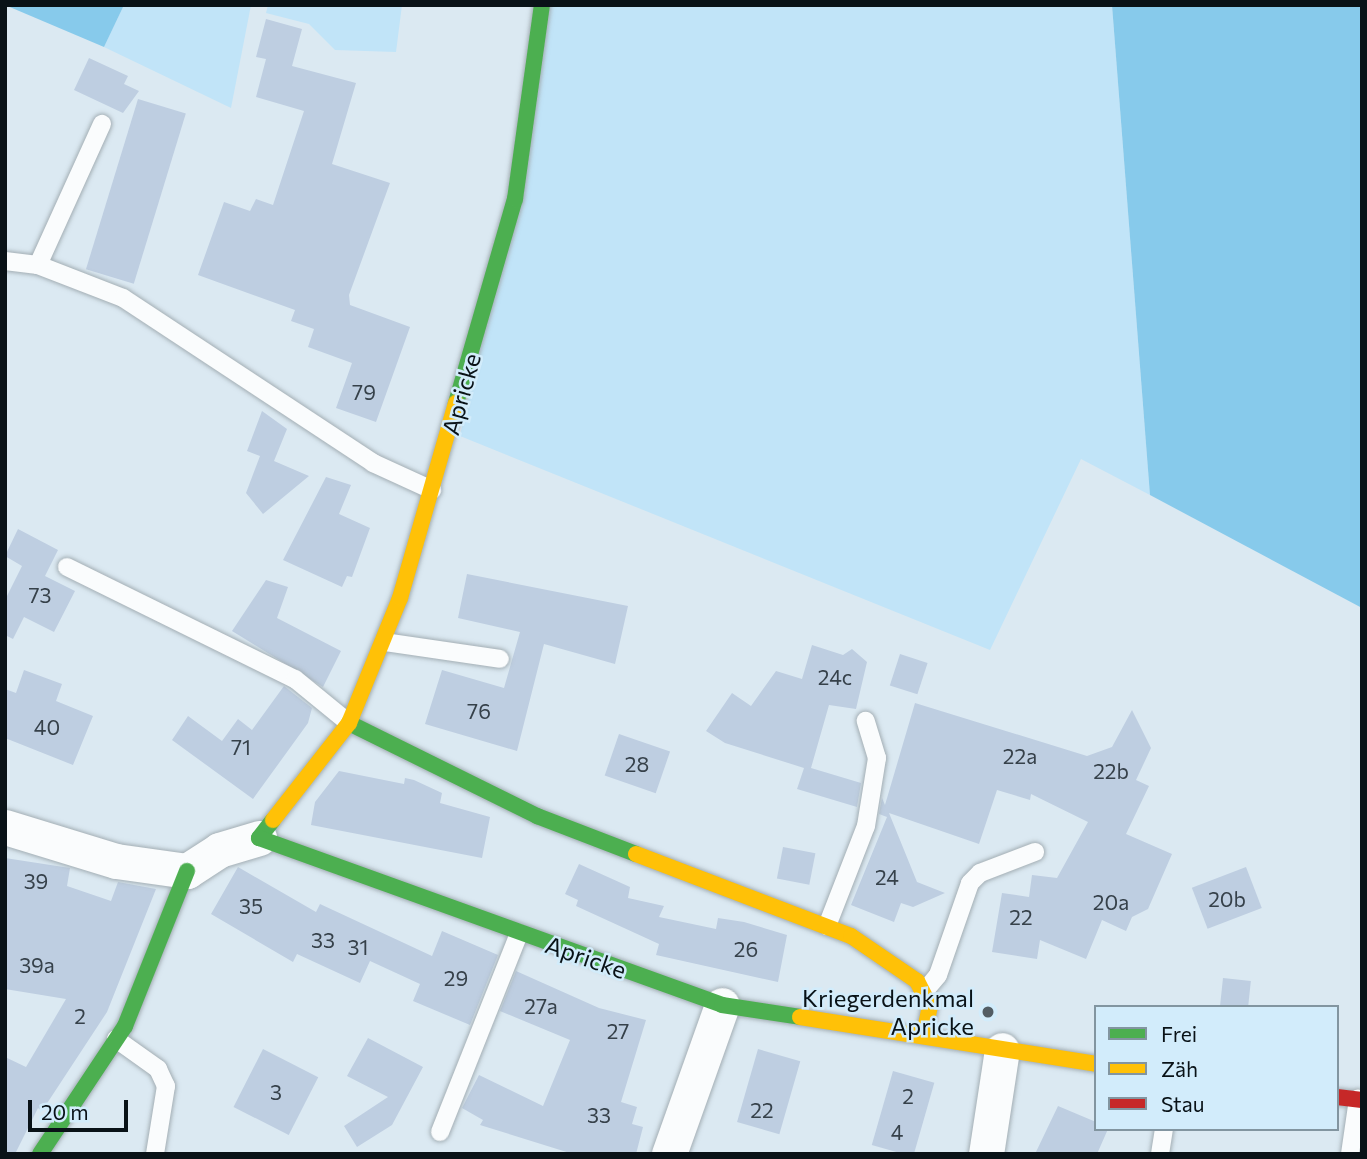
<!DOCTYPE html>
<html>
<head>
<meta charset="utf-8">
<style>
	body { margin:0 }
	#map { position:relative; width:1367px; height:1159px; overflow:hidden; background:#dbe9f2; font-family:Commissioner,sans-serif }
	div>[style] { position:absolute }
	.green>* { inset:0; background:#c1e4f8 }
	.forest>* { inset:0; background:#87caeb }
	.building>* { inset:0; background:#becee1; transform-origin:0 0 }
	.roads { filter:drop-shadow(0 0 2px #a3aeb4) drop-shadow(0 0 2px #a3aeb4) }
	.lane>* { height:18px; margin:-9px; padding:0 9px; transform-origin:9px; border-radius:9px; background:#fafcfd }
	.street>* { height:35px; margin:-17.5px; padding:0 17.5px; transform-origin:17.5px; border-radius:17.5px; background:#fafcfd }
	.fast>* { height:16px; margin:-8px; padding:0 8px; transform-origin:8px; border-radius:8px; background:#4caf50 }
	.slow>* { height:16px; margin:-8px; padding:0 8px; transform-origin:8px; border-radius:8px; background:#ffc107 }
	.jam>* { height:16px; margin:-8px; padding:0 8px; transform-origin:8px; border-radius:8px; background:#c62828 }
	.dots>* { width:19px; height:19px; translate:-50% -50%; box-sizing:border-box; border:4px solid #d2ecfb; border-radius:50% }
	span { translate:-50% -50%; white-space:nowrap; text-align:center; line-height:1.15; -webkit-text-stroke:5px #d2ecfb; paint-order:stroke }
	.number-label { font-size:21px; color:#36414a }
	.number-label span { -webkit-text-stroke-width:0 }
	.street-label { font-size:24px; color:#091217 }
	.poi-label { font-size:24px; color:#091217 }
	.right { translate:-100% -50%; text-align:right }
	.frame { position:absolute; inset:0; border:7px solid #091217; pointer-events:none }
	.legend { position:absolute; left:1094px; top:1005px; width:245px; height:126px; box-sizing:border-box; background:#d2ecfb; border:2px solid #8295a0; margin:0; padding:9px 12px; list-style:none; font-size:21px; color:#091217 }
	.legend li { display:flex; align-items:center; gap:14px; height:35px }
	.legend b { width:35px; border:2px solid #8295a0 }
	.scale { position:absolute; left:28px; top:1100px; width:100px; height:32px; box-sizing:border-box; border:4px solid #091217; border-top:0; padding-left:9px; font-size:21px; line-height:24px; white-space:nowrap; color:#091217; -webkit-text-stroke:5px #d2ecfb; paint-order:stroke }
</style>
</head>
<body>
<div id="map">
	<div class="green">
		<i style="clip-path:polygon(124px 5px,251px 5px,231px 108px,104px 47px)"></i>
		<i style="clip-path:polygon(268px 5px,402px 5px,396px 52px,335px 50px,309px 24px,266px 13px)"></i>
		<i style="clip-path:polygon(550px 5px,1112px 5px,1150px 495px,1081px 459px,990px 650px,460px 436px)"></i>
	</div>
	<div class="forest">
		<i style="clip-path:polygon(5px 5px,124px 5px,104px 47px)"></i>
		<i style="clip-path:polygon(1112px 5px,1362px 5px,1362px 608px,1150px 495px)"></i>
	</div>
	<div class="building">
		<i style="clip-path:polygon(266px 19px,302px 29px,292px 66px,356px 83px,332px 164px,390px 183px,349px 295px,350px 305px,410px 327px,376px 422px,336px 408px,352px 363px,308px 347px,314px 329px,291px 321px,295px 310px,198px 275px,224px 202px,250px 211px,256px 199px,273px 205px,304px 111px,256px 97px,266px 59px,256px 57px)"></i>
		<i style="clip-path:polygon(89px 58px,128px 76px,124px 84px,139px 91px,123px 113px,74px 90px)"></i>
		<i style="left:138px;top:99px;width:50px;height:178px;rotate:17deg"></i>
		<i style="clip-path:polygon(262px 411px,287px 429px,274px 461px,309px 476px,263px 514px,246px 493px,260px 456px,247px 451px)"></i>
		<i style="clip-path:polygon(326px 477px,351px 485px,339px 514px,370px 528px,352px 577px,347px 576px,342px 587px,283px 560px)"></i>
		<i style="clip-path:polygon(18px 529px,58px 550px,45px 576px,75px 591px,54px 632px,24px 617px,13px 639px,5px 635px,5px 600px,22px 566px,5px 556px)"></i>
		<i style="clip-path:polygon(467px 574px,628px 606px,615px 664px,544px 644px,517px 751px,425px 724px,442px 670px,504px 688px,520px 632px,458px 618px)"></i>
		<i style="clip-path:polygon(266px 580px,288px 587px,277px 618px,341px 651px,323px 687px,232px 631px)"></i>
		<i style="clip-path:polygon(812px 645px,843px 655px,852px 649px,867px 662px,856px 709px,829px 705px,811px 768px,861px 783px,857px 807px,797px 789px,804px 768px,725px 743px,706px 731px,732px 693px,751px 706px,776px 671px,802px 679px)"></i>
		<i style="left:900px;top:654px;width:29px;height:33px;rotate:18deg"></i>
		<i style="clip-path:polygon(24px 670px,62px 684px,56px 701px,93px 716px,73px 765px,5px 738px,5px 689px,16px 693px)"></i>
		<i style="clip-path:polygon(284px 686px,312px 708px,308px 723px,253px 799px,172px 740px,188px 716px,222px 741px,238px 719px,252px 730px)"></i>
		<i style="clip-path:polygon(915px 703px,1087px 756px,1112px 747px,1132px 710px,1151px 748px,1136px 780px,1149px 786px,1126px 834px,1172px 854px,1148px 909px,1132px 917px,1126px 931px,1102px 920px,1086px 959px,1040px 940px,1037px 959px,992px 952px,1002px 893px,1029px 897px,1032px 875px,1057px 878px,1088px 822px,1031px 794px,1030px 800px,997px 790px,979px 844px,889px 813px,917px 882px,945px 893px,913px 907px,901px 903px,894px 922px,851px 905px,887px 817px,879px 814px,882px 798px,885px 805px)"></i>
		<i style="left:619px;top:734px;width:54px;height:44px;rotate:19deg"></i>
		<i style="clip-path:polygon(339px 771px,404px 784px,405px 778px,414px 780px,442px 793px,440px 803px,490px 817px,482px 858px,311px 825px,315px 802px)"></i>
		<i style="left:783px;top:847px;width:33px;height:32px;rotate:11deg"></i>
		<i style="clip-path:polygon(5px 858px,70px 868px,67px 886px,111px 901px,118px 882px,156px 889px,107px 1012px,42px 1111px,38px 1108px,15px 1154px,5px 1154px,5px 1057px,26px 1067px,66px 999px,5px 989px)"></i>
		<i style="clip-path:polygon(579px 864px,630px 887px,628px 898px,664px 906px,659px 917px,716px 929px,718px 918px,744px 922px,787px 935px,778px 982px,656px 955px,659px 944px,576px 906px,578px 900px,565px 894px)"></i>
		<i style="clip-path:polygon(238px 867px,316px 912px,320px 904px,432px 956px,442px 931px,498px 955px,470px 1025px,413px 1001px,420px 984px,370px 961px,360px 983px,297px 954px,293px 962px,211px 914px)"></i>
		<i style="left:1246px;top:867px;width:44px;height:58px;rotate:69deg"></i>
		<i style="clip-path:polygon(516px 971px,599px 1008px,646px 1020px,621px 1102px,637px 1107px,632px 1124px,643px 1127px,636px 1154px,573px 1154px,480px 1125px,483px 1120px,462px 1108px,479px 1075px,543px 1106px,570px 1040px,500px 1011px)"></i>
		<i style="left:1223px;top:978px;width:28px;height:29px;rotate:6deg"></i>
		<i style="clip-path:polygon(368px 1038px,423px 1067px,392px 1125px,357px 1147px,344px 1126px,388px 1097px,347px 1076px)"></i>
		<i style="left:263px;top:1049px;width:62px;height:65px;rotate:27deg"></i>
		<i style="left:758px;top:1049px;width:44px;height:76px;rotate:16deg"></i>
		<i style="left:893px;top:1071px;width:43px;height:77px;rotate:16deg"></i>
		<i style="clip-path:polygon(1058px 1106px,1096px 1122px,1096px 1129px,1108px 1129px,1097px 1154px,1035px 1154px)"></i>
	</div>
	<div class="roads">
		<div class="lane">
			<i style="left:5px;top:261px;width:33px;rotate:7deg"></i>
			<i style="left:38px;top:265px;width:91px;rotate:21.2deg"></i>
			<i style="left:123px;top:298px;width:300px;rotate:33.4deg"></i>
			<i style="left:373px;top:463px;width:65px;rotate:24.6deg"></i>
			<i style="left:38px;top:265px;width:155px;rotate:-65.6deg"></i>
			<i style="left:67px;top:567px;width:254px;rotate:26.2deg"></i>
			<i style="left:295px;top:679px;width:70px;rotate:39.2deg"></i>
			<i style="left:384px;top:642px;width:117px;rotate:8.3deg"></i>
			<i style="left:827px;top:926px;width:107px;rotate:-68.7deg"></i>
			<i style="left:866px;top:826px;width:69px;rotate:-80.8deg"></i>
			<i style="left:877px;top:758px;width:39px;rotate:-107deg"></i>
			<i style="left:923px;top:993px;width:23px;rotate:-50deg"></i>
			<i style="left:938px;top:975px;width:97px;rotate:-70.8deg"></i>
			<i style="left:970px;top:883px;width:14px;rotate:-45deg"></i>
			<i style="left:980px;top:873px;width:59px;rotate:-20.9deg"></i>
			<i style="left:116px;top:1039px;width:52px;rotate:35.5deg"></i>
			<i style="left:158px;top:1069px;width:19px;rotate:65deg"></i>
			<i style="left:166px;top:1086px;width:69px;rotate:99.2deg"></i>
			<i style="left:440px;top:1132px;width:214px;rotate:-68.3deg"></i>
			<i style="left:1160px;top:1154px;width:25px;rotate:-81deg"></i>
			<i style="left:1350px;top:1154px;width:56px;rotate:-81.7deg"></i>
		</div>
		<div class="street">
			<i style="left:5px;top:827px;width:116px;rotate:17deg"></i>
			<i style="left:116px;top:861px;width:72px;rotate:8deg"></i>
			<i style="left:187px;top:871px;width:38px;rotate:-33deg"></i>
			<i style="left:219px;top:850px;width:42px;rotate:-16.7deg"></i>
			<i style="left:669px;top:1154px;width:158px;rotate:-70.4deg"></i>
			<i style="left:986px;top:1154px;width:105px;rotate:-81.3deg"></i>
		</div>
		<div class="fast">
			<i style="left:456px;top:403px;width:212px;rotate:-73.9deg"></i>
			<i style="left:515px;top:199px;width:196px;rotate:-82.1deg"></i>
			<i style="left:349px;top:723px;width:210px;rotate:26.3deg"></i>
			<i style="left:537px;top:816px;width:106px;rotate:21deg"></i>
			<i style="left:273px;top:820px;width:23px;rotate:128deg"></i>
			<i style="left:259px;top:838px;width:492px;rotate:19.8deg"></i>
			<i style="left:722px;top:1005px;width:79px;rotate:8.7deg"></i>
			<i style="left:40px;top:1154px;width:154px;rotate:-56.4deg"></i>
			<i style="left:125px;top:1026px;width:167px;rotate:-68.2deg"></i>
		</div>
		<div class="slow">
			<i style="left:273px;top:820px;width:123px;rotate:-51.9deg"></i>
			<i style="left:349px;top:723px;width:135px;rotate:-67.8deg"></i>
			<i style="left:400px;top:598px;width:203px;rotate:-74deg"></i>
			<i style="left:636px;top:854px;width:230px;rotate:20.9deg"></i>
			<i style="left:851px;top:936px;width:80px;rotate:34.3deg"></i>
			<i style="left:917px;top:981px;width:28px;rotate:63deg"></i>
			<i style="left:930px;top:1006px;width:30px;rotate:102deg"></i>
			<i style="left:800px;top:1017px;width:300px;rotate:9deg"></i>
		</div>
		<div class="jam">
			<i style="left:1337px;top:1097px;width:25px;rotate:7deg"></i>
		</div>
	</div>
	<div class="dots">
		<i style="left:988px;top:1012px;background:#525d64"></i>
	</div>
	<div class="number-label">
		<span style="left:364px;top:392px">79</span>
		<span style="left:40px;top:595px">73</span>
		<span style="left:835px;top:677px">24c</span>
		<span style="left:479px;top:711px">76</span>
		<span style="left:47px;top:727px">40</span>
		<span style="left:241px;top:747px">71</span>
		<span style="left:1020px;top:756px">22a</span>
		<span style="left:637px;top:764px">28</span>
		<span style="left:1111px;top:771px">22b</span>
		<span style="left:887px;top:877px">24</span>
		<span style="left:36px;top:881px">39</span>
		<span style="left:1227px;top:899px">20b</span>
		<span style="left:1111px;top:902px">20a</span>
		<span style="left:251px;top:906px">35</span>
		<span style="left:1021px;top:917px">22</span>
		<span style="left:323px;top:940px">33</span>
		<span style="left:358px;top:947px">31</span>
		<span style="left:746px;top:949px">26</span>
		<span style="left:37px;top:965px">39a</span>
		<span style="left:456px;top:978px">29</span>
		<span style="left:541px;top:1006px">27a</span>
		<span style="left:80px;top:1016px">2</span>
		<span style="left:618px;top:1031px">27</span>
		<span style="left:276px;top:1092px">3</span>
		<span style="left:908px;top:1096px">2</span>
		<span style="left:762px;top:1110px">22</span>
		<span style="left:599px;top:1115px">33</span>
		<span style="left:897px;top:1132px">4</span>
	</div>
	<div class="street-label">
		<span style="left:461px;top:394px;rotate:-74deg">Apricke</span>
		<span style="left:586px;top:957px;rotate:19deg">Apricke</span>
	</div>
	<div class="poi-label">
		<span class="right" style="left:974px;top:1012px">Kriegerdenkmal<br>Apricke</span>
	</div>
	<div class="frame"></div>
	<ul class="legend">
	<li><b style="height:9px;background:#4caf50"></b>Frei</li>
	<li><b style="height:9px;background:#ffc107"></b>Zäh</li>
	<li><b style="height:9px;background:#c62828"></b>Stau</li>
	</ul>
	<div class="scale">20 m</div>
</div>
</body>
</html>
